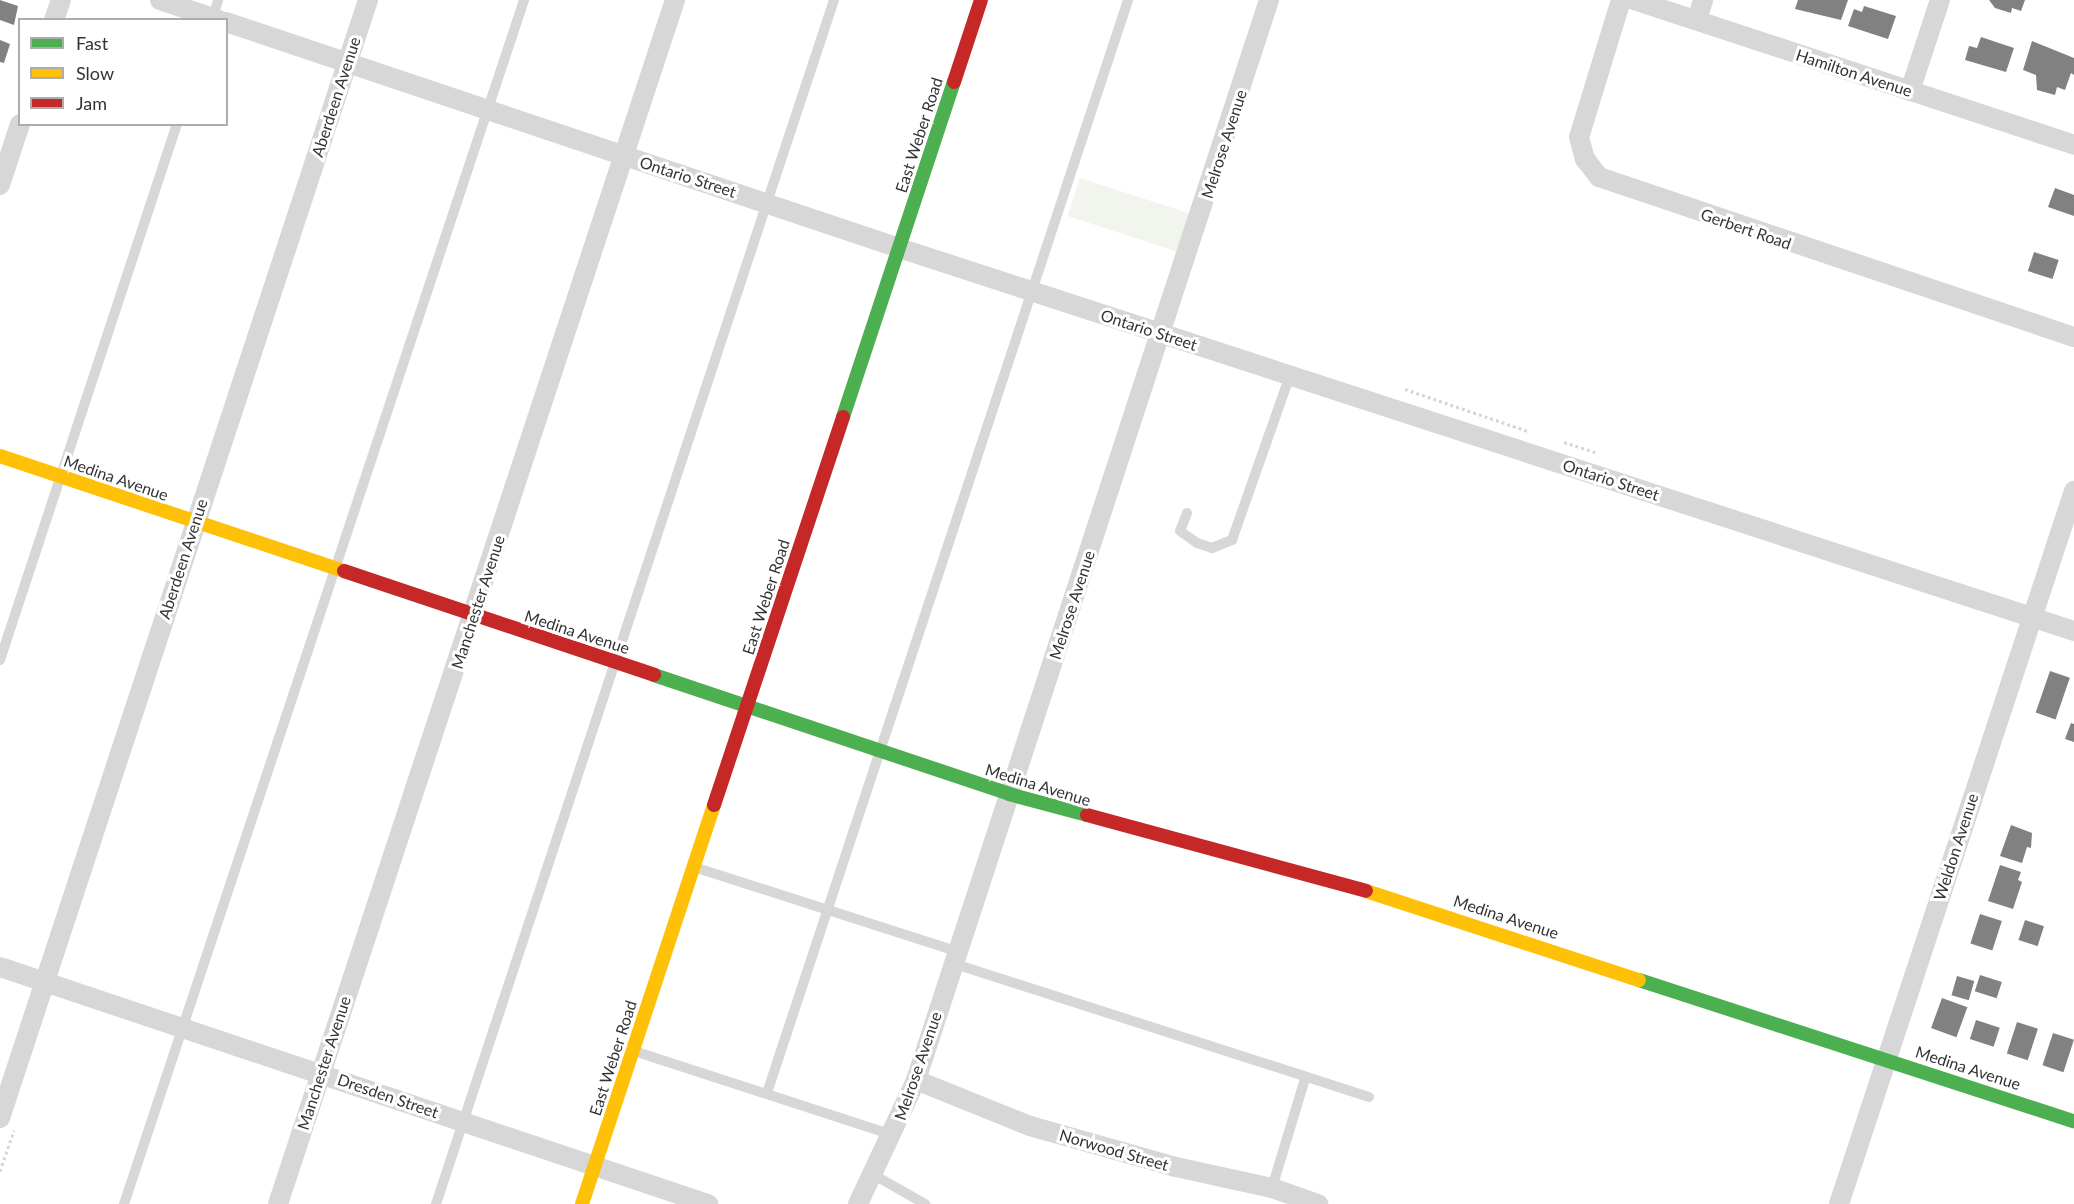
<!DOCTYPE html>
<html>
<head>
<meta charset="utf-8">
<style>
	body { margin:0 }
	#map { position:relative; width:2074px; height:1204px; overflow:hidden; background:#fff; font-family:Lato,sans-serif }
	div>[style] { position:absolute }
	.green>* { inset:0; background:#f1f5ed; transform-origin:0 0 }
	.building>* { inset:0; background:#818181; transform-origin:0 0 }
	.path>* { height:3px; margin-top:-1.5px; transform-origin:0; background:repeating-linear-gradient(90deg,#d6d6d6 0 3px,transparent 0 6px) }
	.lane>* { height:10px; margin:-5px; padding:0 5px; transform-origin:5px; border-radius:5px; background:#d7d7d7 }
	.street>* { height:20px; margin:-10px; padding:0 10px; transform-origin:10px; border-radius:10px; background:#d7d7d7 }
	.fast>* { height:14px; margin:-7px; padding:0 7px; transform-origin:7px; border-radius:7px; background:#4caf50 }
	.slow>* { height:14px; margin:-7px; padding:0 7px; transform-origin:7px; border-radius:7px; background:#ffc107 }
	.jam>* { height:14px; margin:-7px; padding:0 7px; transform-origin:7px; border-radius:7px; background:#c62828 }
	span { translate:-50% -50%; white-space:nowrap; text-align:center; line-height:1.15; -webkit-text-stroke:6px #fff; paint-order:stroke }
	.street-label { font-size:16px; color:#333 }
	.legend { position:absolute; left:18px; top:18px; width:210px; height:108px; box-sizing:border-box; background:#fff; border:2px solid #adadad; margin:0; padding:8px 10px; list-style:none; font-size:18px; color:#333 }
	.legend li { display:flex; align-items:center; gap:12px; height:30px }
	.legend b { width:30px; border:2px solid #adadad }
</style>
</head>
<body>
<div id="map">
	<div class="green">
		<i style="left:1080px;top:178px;width:116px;height:40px;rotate:18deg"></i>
	</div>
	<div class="building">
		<i style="clip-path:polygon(0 0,18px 6px,14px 25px,0 20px)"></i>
		<i style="clip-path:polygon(1798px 0,1848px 0,1841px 20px,1795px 9px)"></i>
		<i style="clip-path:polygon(1989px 0,2025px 0,2021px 11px,2012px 8px,2011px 13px,1995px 8px)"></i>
		<i style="clip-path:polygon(1864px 6px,1896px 16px,1888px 39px,1848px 26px,1854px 9px,1862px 12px)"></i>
		<i style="clip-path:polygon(1981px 37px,2014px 48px,2006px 72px,1965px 60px,1969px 46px,1977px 48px)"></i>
		<i style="clip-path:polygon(0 40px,10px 44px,4px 63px,0 62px)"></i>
		<i style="clip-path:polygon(2032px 41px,2074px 58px,2074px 75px,2071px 73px,2065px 90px,2057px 87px,2055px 95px,2037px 90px,2036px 75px,2023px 70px)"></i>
		<i style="clip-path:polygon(2055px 188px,2074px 195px,2074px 216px,2048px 207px)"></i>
		<i style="left:2034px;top:252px;width:26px;height:20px;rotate:18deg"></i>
		<i style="left:2050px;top:671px;width:21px;height:44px;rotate:19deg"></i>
		<i style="clip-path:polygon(2071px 723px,2074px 724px,2074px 742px,2065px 739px)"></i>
		<i style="clip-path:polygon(2011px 825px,2032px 833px,2031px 848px,2027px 847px,2022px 863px,2000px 856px)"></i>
		<i style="clip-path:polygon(2000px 865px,2021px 872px,2018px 880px,2022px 882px,2013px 909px,1988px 901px)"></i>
		<i style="left:1980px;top:914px;width:23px;height:31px;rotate:18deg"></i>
		<i style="left:2025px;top:920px;width:20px;height:21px;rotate:18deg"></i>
		<i style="left:1980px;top:975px;width:23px;height:17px;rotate:18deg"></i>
		<i style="left:1957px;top:976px;width:18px;height:20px;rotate:16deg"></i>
		<i style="left:1942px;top:998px;width:27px;height:32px;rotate:20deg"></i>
		<i style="left:1976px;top:1020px;width:25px;height:20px;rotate:18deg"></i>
		<i style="left:2017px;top:1022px;width:22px;height:33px;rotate:18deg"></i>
		<i style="left:2053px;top:1033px;width:22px;height:34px;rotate:18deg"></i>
	</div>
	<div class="path">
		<i style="left:1405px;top:389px;width:130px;rotate:18.9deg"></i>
		<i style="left:1564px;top:442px;width:36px;rotate:18deg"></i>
		<i style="left:0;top:1171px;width:43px;rotate:-71.1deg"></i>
	</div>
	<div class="lane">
		<i style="left:212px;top:20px;width:21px;rotate:-73deg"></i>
		<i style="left:1187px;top:513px;width:19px;rotate:111deg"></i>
		<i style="left:1180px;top:531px;width:21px;rotate:35deg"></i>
		<i style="left:1197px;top:543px;width:16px;rotate:18deg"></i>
		<i style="left:1212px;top:548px;width:22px;rotate:-22deg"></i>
		<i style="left:1232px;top:540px;width:175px;rotate:-70.6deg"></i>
		<i style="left:0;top:660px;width:564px;rotate:-71.73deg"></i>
		<i style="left:694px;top:867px;width:275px;rotate:17.8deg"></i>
		<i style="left:952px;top:963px;width:438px;rotate:17.8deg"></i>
		<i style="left:634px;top:1051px;width:272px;rotate:18deg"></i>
		<i style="left:767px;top:1093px;width:1151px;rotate:-71.72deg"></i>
		<i style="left:874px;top:1175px;width:59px;rotate:29.6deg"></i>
		<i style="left:1272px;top:1188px;width:114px;rotate:-73.2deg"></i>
		<i style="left:124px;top:1204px;width:1269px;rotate:-71.62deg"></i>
		<i style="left:436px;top:1204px;width:1268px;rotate:-71.71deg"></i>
	</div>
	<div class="street">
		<i style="left:160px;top:0;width:62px;rotate:18.7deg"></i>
		<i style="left:1621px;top:0;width:143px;rotate:107deg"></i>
		<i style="left:1579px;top:137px;width:23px;rotate:75deg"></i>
		<i style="left:1585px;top:159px;width:23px;rotate:52deg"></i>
		<i style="left:1599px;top:177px;width:501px;rotate:18.62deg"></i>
		<i style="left:1634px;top:0;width:463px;rotate:18.2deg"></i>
		<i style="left:54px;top:20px;width:21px;rotate:-71deg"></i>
		<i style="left:1697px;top:20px;width:21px;rotate:-73deg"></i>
		<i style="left:226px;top:22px;width:710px;rotate:18.56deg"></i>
		<i style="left:899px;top:248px;width:1236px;rotate:18.05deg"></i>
		<i style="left:1910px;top:91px;width:96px;rotate:-71.8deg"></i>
		<i style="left:0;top:185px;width:64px;rotate:-71.8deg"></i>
		<i style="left:0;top:967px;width:747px;rotate:18.51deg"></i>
		<i style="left:916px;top:1080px;width:123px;rotate:22deg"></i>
		<i style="left:1030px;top:1126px;width:152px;rotate:15.7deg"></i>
		<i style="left:1176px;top:1167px;width:98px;rotate:12.3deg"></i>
		<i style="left:1272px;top:1188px;width:49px;rotate:19.2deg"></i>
		<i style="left:0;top:1118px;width:1177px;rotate:-71.78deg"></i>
		<i style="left:278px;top:1204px;width:1268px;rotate:-71.75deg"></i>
		<i style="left:858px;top:1204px;width:137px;rotate:-64.9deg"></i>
		<i style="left:916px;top:1080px;width:1136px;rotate:-71.9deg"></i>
		<i style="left:1839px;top:1204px;width:751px;rotate:-71.76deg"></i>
	</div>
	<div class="fast">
		<i style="left:843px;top:417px;width:353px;rotate:-71.7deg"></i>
		<i style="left:654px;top:675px;width:374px;rotate:18.5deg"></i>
		<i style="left:1009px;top:794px;width:81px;rotate:15.1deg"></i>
		<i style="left:1639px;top:980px;width:457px;rotate:18deg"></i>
	</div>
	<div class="slow">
		<i style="left:0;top:456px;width:363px;rotate:18.5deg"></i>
		<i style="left:1366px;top:891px;width:287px;rotate:18.1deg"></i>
		<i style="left:582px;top:1204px;width:420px;rotate:-71.7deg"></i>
	</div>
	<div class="jam">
		<i style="left:954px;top:82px;width:86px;rotate:-71.8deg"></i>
		<i style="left:344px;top:571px;width:327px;rotate:18.5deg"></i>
		<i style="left:714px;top:805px;width:409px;rotate:-71.6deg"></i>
		<i style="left:1087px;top:815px;width:289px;rotate:15.2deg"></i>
	</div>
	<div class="street-label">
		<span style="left:1854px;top:73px;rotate:18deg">Hamilton Avenue</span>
		<span style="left:336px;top:97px;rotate:-72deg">Aberdeen Avenue</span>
		<span style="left:919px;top:135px;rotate:-72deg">East Weber Road</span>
		<span style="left:1224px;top:144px;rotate:-72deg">Melrose Avenue</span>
		<span style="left:688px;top:177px;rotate:18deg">Ontario Street</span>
		<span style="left:1746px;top:229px;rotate:19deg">Gerbert Road</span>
		<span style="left:1149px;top:330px;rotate:18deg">Ontario Street</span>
		<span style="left:116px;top:478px;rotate:19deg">Medina Avenue</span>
		<span style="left:1611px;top:480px;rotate:18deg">Ontario Street</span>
		<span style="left:183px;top:559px;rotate:-72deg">Aberdeen Avenue</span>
		<span style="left:766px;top:597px;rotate:-72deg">East Weber Road</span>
		<span style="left:478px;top:602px;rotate:-72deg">Manchester Avenue</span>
		<span style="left:1072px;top:605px;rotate:-72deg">Melrose Avenue</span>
		<span style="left:577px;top:632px;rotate:18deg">Medina Avenue</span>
		<span style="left:1038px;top:785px;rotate:17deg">Medina Avenue</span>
		<span style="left:1956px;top:847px;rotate:-72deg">Weldon Avenue</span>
		<span style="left:1506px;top:917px;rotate:18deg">Medina Avenue</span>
		<span style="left:613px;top:1058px;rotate:-72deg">East Weber Road</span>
		<span style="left:324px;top:1063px;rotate:-72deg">Manchester Avenue</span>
		<span style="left:918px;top:1066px;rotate:-71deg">Melrose Avenue</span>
		<span style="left:1968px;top:1068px;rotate:18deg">Medina Avenue</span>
		<span style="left:388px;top:1096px;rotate:19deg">Dresden Street</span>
		<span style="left:1114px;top:1150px;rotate:16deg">Norwood Street</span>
	</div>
	<ul class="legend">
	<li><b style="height:8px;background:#4caf50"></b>Fast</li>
	<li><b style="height:8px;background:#ffc107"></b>Slow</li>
	<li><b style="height:8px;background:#c62828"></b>Jam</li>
	</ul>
</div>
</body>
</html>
